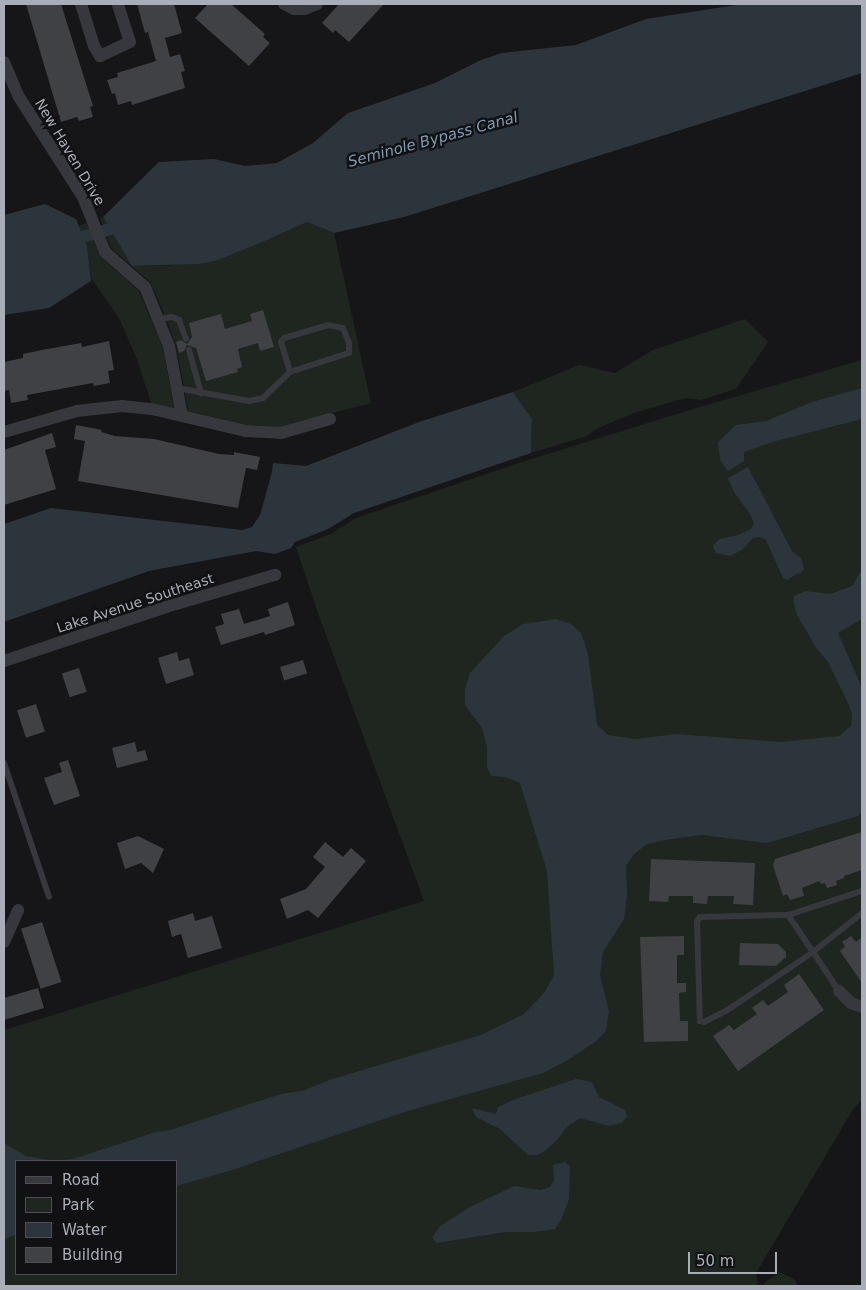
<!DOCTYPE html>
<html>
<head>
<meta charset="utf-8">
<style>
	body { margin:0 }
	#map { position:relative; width:866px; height:1290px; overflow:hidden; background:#161618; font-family:"DejaVu Sans",sans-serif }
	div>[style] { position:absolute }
	.green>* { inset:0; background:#1e261f }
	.water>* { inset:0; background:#2c353c }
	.canal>* { height:12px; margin:-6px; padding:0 6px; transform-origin:6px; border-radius:6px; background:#2c353c }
	.building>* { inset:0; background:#404145; transform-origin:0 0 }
	.service>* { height:6px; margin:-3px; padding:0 3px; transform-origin:3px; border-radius:3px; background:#37383d }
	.minor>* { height:12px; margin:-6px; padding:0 6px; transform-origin:6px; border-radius:6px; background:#37383d }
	span { translate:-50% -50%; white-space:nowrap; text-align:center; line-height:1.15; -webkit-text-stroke:5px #111113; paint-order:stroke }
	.street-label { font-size:14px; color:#a8adb8 }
	.water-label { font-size:15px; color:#7f9bb3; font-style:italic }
	.frame { position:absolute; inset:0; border:5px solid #a8adb8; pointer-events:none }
	.legend { position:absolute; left:15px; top:1160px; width:162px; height:115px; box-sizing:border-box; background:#111113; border:1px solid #4d4f55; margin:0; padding:6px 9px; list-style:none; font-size:15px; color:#a8adb8 }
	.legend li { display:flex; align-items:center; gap:10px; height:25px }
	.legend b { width:25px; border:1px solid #4d4f55 }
	.scale { position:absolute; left:688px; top:1252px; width:89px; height:22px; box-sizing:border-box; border:2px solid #a8adb8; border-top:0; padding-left:6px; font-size:15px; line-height:18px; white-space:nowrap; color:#a8adb8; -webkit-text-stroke:4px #111113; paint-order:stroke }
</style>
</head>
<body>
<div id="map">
	<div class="green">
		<i style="clip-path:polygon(103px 217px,133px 266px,168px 266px,244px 248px,267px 240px,307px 222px,334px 233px,371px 403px,281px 427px,248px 425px,188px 411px,176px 345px,161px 306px,150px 282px,111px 248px,100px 218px)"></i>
		<i style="clip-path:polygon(87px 223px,99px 255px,139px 291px,163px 348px,174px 408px,151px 403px,137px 359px,119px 318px,91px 278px,87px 246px,78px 226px)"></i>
		<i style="clip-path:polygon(745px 319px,768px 342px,736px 389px,701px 400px,685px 398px,634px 413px,596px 429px,587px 436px,531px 453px,532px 419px,513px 392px,579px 365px,615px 373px,653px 350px)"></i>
		<i style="clip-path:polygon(evenodd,862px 360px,862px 1099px,852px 1111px,756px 1273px,758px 1286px,4px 1286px,4px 1030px,424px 901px,319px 616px,296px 547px,331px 534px,356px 518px,525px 461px,693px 409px,862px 360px,16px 1161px,176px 1161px,176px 1274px,16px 1274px,16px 1161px)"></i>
		<i style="clip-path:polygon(780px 1272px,795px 1280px,798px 1286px,764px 1286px,763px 1284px)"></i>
	</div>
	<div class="water">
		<i style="clip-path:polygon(743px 4px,862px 4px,862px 73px,404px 217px,334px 233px,307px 222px,267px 240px,215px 261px,198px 264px,132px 266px,103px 217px,159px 162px,214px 159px,245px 166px,277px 163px,313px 143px,348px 113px,435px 83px,481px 60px,502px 53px,576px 45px,646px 19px)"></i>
		<i style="clip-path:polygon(45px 204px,76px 219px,87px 246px,91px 281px,49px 308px,4px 315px,4px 215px)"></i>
		<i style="clip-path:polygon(862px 388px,862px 419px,772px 442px,744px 452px,744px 461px,728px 471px,720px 460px,718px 442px,736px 425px,766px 421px,812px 402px)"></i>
		<i style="clip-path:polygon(513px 392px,532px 419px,531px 453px,354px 513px,328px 529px,295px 542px,291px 548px,275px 554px,256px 551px,149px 571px,4px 622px,4px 524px,51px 508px,242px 530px,252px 527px,260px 515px,272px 472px,273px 463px,306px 466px,419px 422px)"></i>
		<i style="clip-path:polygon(748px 467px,792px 551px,801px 558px,804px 569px,799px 575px,798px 573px,787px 580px,783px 578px,766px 540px,760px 537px,753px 538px,742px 550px,730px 556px,716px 553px,713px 546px,719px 539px,738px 535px,751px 529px,754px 523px,750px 514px,734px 492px,728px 478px)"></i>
		<i style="clip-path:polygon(862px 569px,862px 619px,838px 633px,862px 688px,862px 812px,858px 816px,767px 843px,702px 835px,671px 839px,647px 844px,634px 854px,626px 866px,627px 896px,624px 919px,603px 952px,600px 975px,609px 1011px,606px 1031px,595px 1042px,566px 1061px,543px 1073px,411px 1110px,229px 1171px,176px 1186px,176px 1161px,16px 1161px,16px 1235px,4px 1239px,4px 1143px,26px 1156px,55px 1161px,73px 1159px,156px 1132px,170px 1130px,281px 1094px,302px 1091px,332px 1079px,481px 1035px,524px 1014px,544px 993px,554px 975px,547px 871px,520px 783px,506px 777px,491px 776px,487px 767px,487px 747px,482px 728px,465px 705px,465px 689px,470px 673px,504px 636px,523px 624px,556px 619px,571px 624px,581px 633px,588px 654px,597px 725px,608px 735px,635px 739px,676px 734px,780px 742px,839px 736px,851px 726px,852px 714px,848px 703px,828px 662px,817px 649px,797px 615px,794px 604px,794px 596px,806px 591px,830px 594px,852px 586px)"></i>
		<i style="clip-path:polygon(576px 1079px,592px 1082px,599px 1097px,625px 1110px,627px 1117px,621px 1123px,609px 1126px,580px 1118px,567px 1127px,556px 1141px,545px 1151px,537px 1155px,528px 1155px,500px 1129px,476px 1117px,472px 1108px,496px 1114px,498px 1107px,516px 1099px)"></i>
		<i style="clip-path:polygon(565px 1162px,570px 1166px,569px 1199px,561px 1220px,555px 1229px,534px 1232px,505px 1232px,437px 1243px,432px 1238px,440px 1226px,470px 1207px,514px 1186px,541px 1190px,550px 1187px,554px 1180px,553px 1165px)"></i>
	</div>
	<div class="canal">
		<i style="left:67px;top:241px;width:60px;rotate:-15.4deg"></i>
	</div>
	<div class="building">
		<i style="clip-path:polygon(26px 4px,61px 4px,93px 106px,90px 107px,93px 117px,79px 121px,77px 117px,61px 122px)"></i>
		<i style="clip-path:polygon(137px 4px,174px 4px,182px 33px,165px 38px,170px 57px,180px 54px,185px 71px,181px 72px,185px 88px,132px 105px,131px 101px,118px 105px,115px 93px,112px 94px,107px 80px,118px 77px,117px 73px,156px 61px,148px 32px,145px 33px)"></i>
		<i style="clip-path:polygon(208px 4px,231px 4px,265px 34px,263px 37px,270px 43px,249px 66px,195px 18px)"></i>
		<i style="clip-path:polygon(339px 4px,384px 4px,349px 42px,335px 30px,333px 33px,322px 23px)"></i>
		<i style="clip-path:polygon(263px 310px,274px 347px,260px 351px,258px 343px,238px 349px,242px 367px,237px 369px,238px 372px,206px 381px,196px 348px,187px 345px,184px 351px,179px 353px,176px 342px,181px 340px,187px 344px,192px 337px,189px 323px,221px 314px,225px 329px,252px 321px,250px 314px)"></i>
		<i style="clip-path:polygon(109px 341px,114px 370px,108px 371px,110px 383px,94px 386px,93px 383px,27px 395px,28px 400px,11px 403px,9px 390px,4px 391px,4px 362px,23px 358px,23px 354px,42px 350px,81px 343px,82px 347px)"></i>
		<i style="clip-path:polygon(76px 425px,102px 430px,101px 432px,115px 436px,154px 439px,219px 454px,234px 455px,234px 452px,260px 457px,257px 470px,246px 468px,238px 508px,78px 481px,85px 441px,74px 439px)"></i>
		<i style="clip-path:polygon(52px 433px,56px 447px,45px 450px,56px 489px,4px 505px,4px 450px)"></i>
		<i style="clip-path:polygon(288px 602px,295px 625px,265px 635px,264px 632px,221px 645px,215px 627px,224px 624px,221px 614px,239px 609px,244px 624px,270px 616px,268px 609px)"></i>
		<i style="clip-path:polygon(177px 652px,179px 661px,189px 658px,194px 675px,166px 684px,158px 658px)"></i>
		<i style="left:303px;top:660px;width:14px;height:24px;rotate:73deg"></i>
		<i style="left:79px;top:668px;width:25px;height:18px;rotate:72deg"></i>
		<i style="left:36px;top:704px;width:29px;height:20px;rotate:72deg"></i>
		<i style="clip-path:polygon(135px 742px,137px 752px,145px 750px,148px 760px,117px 768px,112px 748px)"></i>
		<i style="clip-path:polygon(68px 760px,80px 796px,54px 805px,44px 778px,62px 772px,59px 763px)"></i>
		<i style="clip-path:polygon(862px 832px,862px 870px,844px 876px,844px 878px,836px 881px,837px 885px,827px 888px,825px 883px,821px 884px,819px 881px,802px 888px,804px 896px,790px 900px,787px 894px,783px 896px,773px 865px,775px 859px)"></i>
		<i style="clip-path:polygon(138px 836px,164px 849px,153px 873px,141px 863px,125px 869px,117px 843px)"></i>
		<i style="clip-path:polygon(325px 842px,343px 857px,351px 848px,366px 861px,318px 918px,308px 910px,287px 919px,280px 899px,306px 889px,325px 867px,313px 857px)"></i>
		<i style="clip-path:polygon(651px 859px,755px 863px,753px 905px,733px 904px,734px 896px,708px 896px,707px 904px,693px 903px,693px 896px,669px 896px,668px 902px,649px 901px)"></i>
		<i style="clip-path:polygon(193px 913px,195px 921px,212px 916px,222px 948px,188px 958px,181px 934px,172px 937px,168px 921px)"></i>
		<i style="left:42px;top:922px;width:63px;height:22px;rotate:72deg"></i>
		<i style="clip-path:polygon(684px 936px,684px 955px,677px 955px,677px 983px,686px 983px,686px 992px,679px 993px,680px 1021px,688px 1021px,688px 1041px,644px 1042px,640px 937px)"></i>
		<i style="clip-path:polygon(851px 936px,856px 942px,862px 937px,862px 983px,840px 951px,845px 947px,842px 942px)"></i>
		<i style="clip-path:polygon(740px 943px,778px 944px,786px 952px,786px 957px,776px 966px,739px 965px)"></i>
		<i style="clip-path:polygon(799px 974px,824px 1010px,738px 1071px,713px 1036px,729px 1025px,734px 1030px,757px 1014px,752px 1008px,763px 1000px,768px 1006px,788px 992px,784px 985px)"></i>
		<i style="clip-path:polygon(38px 988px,44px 1008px,4px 1020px,4px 998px)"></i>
	</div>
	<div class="service">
		<i style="left:159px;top:319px;width:13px;rotate:-9deg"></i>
		<i style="left:172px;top:317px;width:8px;rotate:23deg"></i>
		<i style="left:179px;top:320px;width:20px;rotate:70deg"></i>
		<i style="left:189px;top:350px;width:45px;rotate:74.4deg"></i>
		<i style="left:177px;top:388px;width:73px;rotate:10.2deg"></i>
		<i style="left:249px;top:401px;width:14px;rotate:-12deg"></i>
		<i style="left:263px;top:398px;width:37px;rotate:-44deg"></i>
		<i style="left:290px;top:372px;width:62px;rotate:-17.9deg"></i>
		<i style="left:349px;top:353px;width:10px;rotate:-90deg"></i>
		<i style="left:349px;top:343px;width:16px;rotate:-112deg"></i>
		<i style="left:343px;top:328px;width:15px;rotate:-169deg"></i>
		<i style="left:328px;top:325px;width:46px;rotate:163.5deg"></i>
		<i style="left:284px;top:338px;width:5px;rotate:127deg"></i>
		<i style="left:281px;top:342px;width:31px;rotate:73deg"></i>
		<i style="left:4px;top:763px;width:141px;rotate:71.4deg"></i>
		<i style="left:788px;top:915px;width:78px;rotate:-18deg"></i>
		<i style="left:839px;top:991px;width:47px;rotate:-123.7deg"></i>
		<i style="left:813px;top:952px;width:45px;rotate:-124deg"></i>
		<i style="left:788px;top:915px;width:88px;rotate:178.7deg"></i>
		<i style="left:700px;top:917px;width:6px;rotate:121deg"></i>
		<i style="left:697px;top:922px;width:99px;rotate:88.3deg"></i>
		<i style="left:700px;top:1021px;width:4px;rotate:14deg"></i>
		<i style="left:704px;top:1022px;width:25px;rotate:-27deg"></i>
		<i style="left:726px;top:1011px;width:105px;rotate:-34.1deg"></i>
		<i style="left:813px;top:952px;width:63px;rotate:-38.5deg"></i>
	</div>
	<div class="minor">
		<i style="left:81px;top:4px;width:44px;rotate:72.8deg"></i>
		<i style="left:94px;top:46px;width:12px;rotate:59deg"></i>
		<i style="left:100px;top:56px;width:33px;rotate:-25deg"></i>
		<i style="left:130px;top:42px;width:40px;rotate:-108deg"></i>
		<i style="left:284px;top:4px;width:11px;rotate:27deg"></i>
		<i style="left:294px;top:9px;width:11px"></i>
		<i style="left:305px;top:9px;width:13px;rotate:-23deg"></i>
		<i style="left:4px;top:62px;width:38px;rotate:67deg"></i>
		<i style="left:19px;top:97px;width:119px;rotate:57.4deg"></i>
		<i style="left:83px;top:197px;width:59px;rotate:68.2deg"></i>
		<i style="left:105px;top:252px;width:53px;rotate:41.2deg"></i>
		<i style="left:145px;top:287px;width:64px;rotate:67.9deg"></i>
		<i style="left:169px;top:346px;width:71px;rotate:79.5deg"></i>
		<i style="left:4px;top:432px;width:76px;rotate:-16deg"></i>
		<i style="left:77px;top:411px;width:45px;rotate:-6.3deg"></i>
		<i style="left:122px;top:406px;width:30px;rotate:6deg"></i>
		<i style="left:152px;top:409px;width:97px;rotate:13.2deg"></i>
		<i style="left:246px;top:431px;width:35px;rotate:3deg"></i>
		<i style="left:281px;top:433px;width:51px;rotate:-15.9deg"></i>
		<i style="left:4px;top:661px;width:171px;rotate:-18.4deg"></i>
		<i style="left:166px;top:607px;width:114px;rotate:-16.4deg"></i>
		<i style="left:4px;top:942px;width:35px;rotate:-66deg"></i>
		<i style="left:839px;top:991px;width:17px;rotate:45deg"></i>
		<i style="left:851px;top:1003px;width:12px;rotate:20deg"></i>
	</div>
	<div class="street-label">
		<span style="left:70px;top:152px;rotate:59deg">New Haven Drive</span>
		<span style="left:135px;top:603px;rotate:-18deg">Lake Avenue Southeast</span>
	</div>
	<div class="water-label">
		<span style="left:433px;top:140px;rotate:-15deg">Seminole Bypass Canal</span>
	</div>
	<div class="frame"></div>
	<ul class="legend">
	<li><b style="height:6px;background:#37383d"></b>Road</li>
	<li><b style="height:14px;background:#1e261f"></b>Park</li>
	<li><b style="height:14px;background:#2c353c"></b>Water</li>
	<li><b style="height:14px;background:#404145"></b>Building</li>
	</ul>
	<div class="scale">50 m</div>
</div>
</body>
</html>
